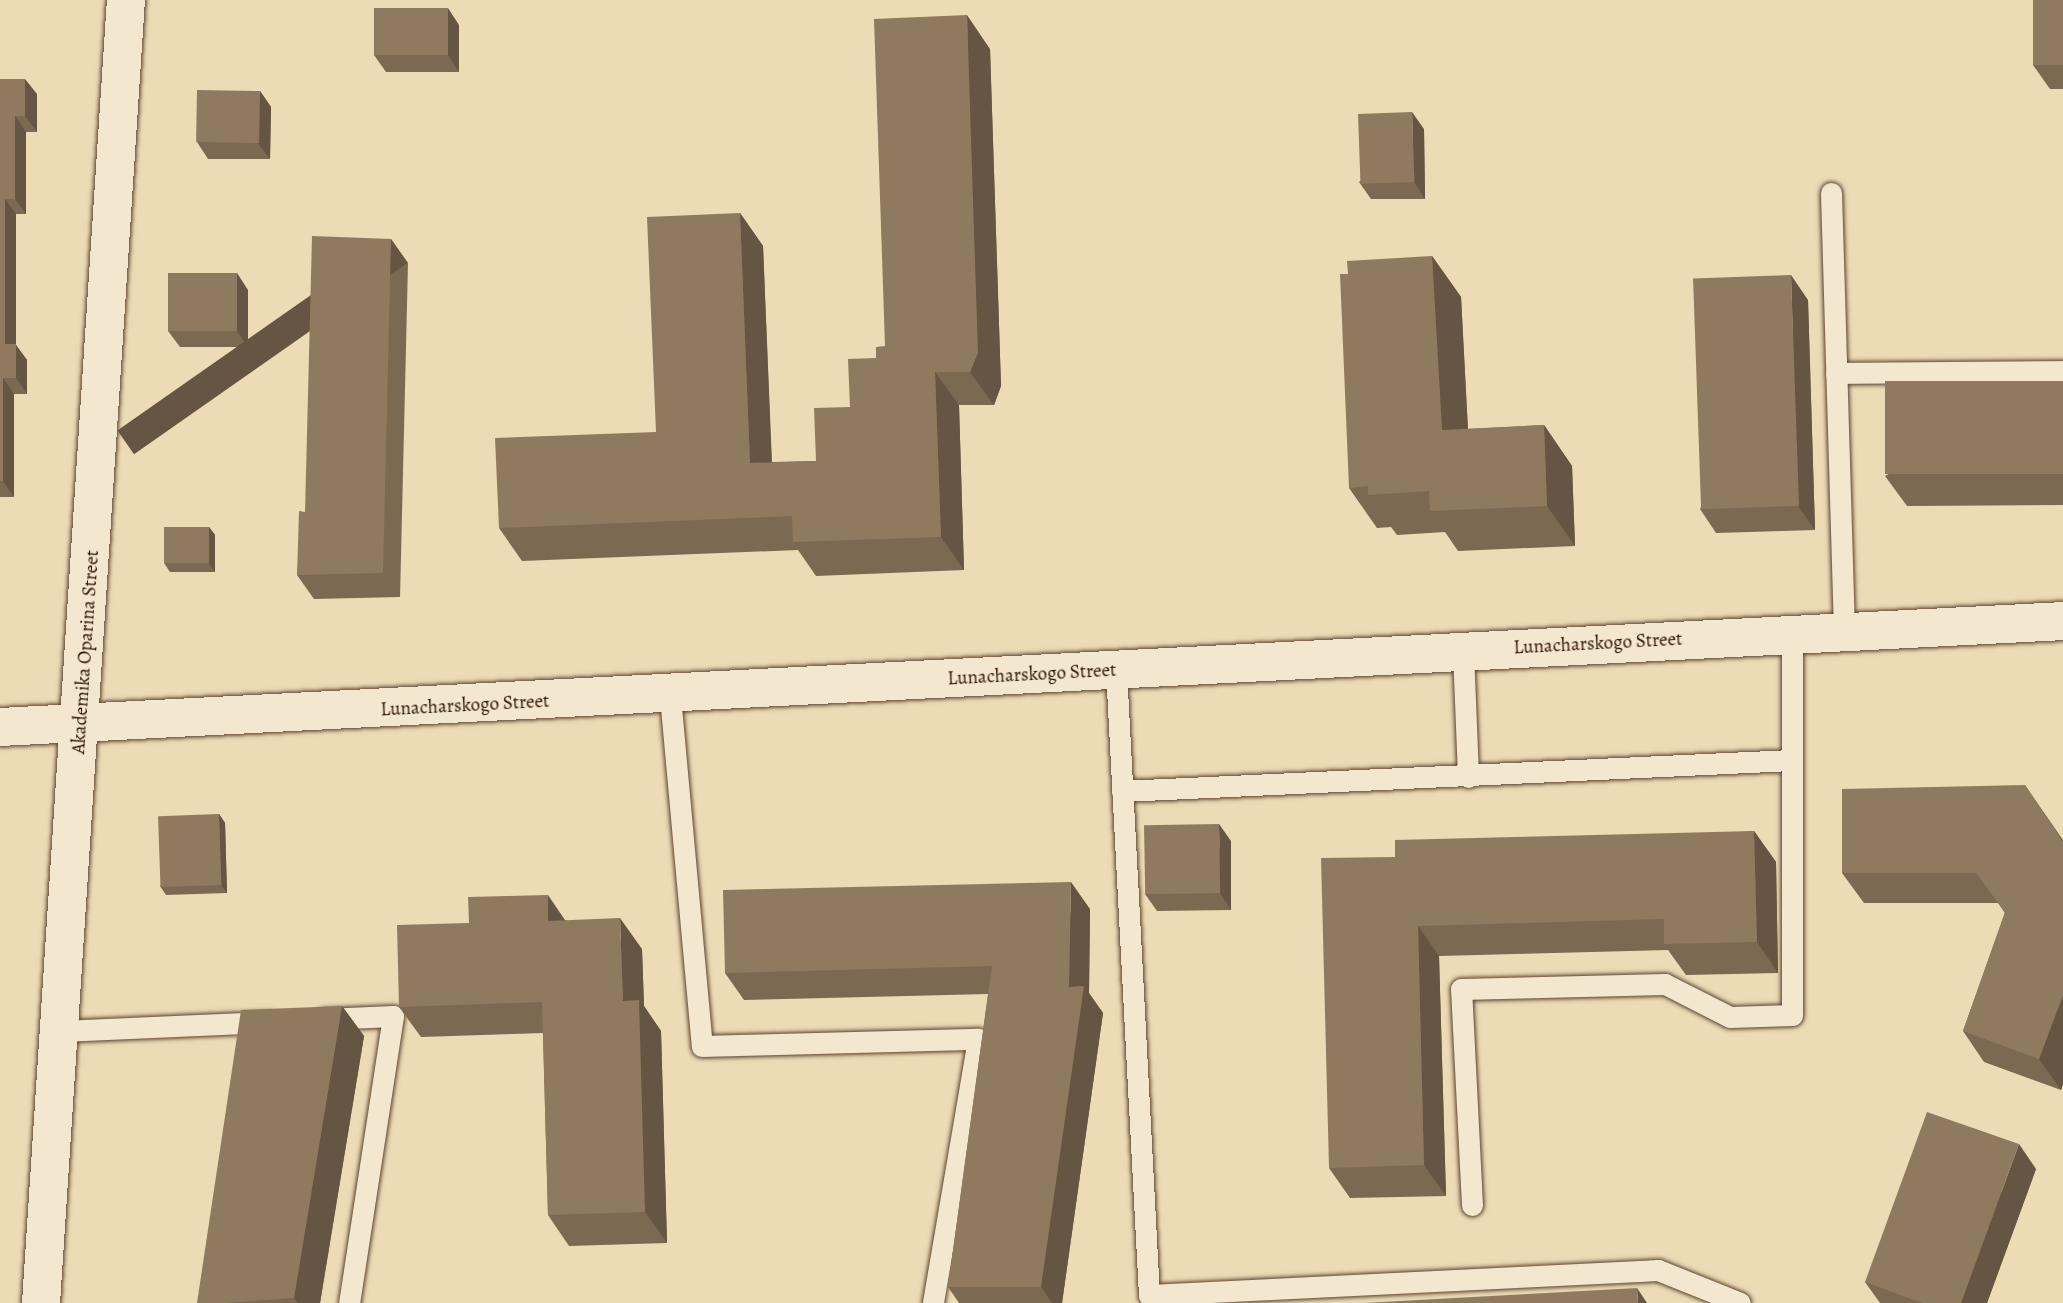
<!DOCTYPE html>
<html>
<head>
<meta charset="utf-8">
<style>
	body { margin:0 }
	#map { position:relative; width:2063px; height:1303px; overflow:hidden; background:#ecdbb5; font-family:Alegreya,serif }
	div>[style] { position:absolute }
	.roads { filter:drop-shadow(0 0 2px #5c432e) drop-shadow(0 0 2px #5c432e) }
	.service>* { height:21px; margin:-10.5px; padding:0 10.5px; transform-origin:10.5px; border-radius:10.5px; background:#f3e8cf }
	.minor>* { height:38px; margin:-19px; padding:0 19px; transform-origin:19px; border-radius:19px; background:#f3e8cf }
	.tertiary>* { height:38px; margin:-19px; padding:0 19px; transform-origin:19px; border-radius:19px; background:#f3e8cf }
	.wall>* { inset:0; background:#7c6952 }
	.shaded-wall>* { inset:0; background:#655542; transform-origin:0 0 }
	.building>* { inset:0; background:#907a5f; transform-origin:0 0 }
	span { translate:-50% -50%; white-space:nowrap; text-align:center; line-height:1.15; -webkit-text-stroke:5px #f3e8cf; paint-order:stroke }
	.street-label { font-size:19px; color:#2c1001 }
</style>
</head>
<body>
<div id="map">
	<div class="roads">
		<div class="service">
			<i style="left:1831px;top:193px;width:439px;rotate:88.3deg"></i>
			<i style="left:1836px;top:373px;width:227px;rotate:-0.5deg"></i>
			<i style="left:1463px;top:651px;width:126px;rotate:87.7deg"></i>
			<i style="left:1116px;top:670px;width:626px;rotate:86.98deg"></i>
			<i style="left:1149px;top:1295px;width:510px;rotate:-2.81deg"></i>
			<i style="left:1658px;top:1270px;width:88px;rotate:21.9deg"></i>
			<i style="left:670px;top:696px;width:351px;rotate:84.8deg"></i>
			<i style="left:702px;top:1046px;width:276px;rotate:-1.5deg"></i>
			<i style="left:978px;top:1039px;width:268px;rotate:99.7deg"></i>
			<i style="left:1122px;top:791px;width:670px;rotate:-2.65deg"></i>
			<i style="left:324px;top:1019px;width:69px;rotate:-2.5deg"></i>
			<i style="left:393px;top:1016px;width:290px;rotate:98.7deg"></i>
			<i style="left:60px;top:1031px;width:208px;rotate:-2.5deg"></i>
			<i style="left:1472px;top:1205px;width:216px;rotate:-92.9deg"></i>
			<i style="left:1461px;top:989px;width:204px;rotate:-1.4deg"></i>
			<i style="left:1665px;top:984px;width:73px;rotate:26.9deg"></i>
			<i style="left:1730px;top:1017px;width:62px;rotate:-1.8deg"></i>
			<i style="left:1792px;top:1015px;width:380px;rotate:-90deg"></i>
		</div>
		<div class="minor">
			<i style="left:41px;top:1303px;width:1306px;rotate:-86.27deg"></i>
		</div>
		<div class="tertiary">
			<i style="left:0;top:727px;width:2066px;rotate:-2.94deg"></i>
		</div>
	</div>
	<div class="wall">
		<i style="clip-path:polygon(2063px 0,2063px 89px,2050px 89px,2033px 65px)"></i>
		<i style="clip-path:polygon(459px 25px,459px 72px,386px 72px,374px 55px)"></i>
		<i style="clip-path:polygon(990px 49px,1001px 386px,994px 405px,959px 405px,964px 570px,816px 576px,798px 550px,522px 561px,499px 528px,656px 432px,740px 213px,763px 246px,772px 462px,816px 461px,850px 407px,876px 358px,885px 346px)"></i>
		<i style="clip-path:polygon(0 79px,37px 94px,37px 132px,26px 132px,26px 214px,16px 214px,16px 345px,27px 360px,27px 394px,14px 394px,14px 497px,0 497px)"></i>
		<i style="clip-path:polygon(260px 91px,271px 107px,270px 159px,208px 159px,197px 142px)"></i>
		<i style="clip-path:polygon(1424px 129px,1425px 199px,1371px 199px,1359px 182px)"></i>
		<i style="clip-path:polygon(391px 239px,408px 263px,400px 597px,314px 599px,297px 575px,305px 512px)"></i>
		<i style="clip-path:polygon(1432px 256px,1461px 297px,1468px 429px,1544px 425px,1572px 466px,1575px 546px,1458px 551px,1445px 532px,1397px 535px,1391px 527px,1377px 528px,1349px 488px)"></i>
		<i style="clip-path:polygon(248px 290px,248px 347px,180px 347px,168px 331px)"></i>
		<i style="clip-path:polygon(1808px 300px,1815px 530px,1716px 533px,1700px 509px)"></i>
		<i style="clip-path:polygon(2063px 381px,2063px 505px,1907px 506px,1885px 476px)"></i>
		<i style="clip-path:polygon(209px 527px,215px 535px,215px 572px,170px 572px,164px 563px)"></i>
		<i style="clip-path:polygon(2025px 785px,2063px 840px,2063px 1084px,2061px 1090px,1984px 1062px,1963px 1031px,2005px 913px,1998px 903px,1864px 903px,1842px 873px)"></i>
		<i style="clip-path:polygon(219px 814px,225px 823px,227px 893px,166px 895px,160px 886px)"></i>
		<i style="clip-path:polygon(1754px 831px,1776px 862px,1778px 973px,1686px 975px,1668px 950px,1439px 956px,1446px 1196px,1350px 1198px,1329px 1168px,1395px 857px)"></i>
		<i style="clip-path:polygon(1231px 841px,1231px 910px,1157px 911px,1145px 894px)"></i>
		<i style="clip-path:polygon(1090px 909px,1089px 993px,1103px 1013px,1062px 1303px,959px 1303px,948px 1287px,988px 994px,744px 1000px,725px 973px)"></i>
		<i style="clip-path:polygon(565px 920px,642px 949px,644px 1006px,661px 1031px,667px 1243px,569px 1246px,548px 1215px,543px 1033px,421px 1037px,399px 1007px)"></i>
		<i style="clip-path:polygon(342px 1006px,364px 1036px,320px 1303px,197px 1303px)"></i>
		<i style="clip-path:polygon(2036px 1169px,1987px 1303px,1880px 1303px,1865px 1282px)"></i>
	</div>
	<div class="shaded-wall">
		<i style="clip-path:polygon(448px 8px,459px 25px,459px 72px,448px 55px)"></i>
		<i style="clip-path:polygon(967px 15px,990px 49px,1001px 386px,994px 405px,970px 372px)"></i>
		<i style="clip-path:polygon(25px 79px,37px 94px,37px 132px,25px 116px)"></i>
		<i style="clip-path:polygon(260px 91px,271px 107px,270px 159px,258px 143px)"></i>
		<i style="clip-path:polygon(1412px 112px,1424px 129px,1425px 199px,1414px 182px)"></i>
		<i style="clip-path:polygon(15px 116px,26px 132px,26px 214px,15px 199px)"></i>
		<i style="clip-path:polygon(5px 199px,16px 214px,16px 345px,27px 360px,27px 394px,16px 378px,5px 344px)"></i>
		<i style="clip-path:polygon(740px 213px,763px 246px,773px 497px,750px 463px)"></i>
		<i style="left:391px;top:239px;width:29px;height:334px;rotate:55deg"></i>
		<i style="clip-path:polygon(1432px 256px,1461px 297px,1470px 471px,1442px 430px)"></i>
		<i style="clip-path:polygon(237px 273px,248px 290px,248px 347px,237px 331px)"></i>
		<i style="clip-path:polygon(1791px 275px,1808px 300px,1815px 530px,1798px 506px)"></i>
		<i style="clip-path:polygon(935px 372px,959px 405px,964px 570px,941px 537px)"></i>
		<i style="clip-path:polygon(3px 378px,14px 394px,14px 497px,3px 481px)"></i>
		<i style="clip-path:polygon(1544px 425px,1572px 466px,1575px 546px,1547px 506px)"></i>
		<i style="clip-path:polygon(209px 527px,215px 535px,215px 572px,209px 563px)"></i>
		<i style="clip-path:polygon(219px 814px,225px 823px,227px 893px,221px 885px)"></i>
		<i style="clip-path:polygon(1219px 824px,1231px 841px,1231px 910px,1220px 893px)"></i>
		<i style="clip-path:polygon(1754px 831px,1776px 862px,1778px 973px,1757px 942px)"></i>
		<i style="clip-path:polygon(1071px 882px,1090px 909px,1089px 993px,1103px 1013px,1062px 1303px,1052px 1303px,1041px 1287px,1069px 987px)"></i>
		<i style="clip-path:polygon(548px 895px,569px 926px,548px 921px)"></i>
		<i style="clip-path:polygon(620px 918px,642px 949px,644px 1006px,661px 1031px,667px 1243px,645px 1212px,623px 1001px)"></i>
		<i style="clip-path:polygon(1418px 926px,1439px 956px,1446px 1196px,1424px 1165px)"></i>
		<i style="clip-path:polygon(2063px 995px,2063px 1084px,2061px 1090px,2039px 1059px)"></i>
		<i style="clip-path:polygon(342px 1006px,364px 1036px,320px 1303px,298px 1303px,294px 1298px)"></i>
		<i style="clip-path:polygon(2019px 1144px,2036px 1169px,1987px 1303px,1961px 1303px)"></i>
		<i style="clip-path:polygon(1637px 1288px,1647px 1303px,1638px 1303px)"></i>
	</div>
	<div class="building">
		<i style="left:2033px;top:0;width:30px;height:65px"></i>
		<i style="left:374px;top:8px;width:74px;height:47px"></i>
		<i style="clip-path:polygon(967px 15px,978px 353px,970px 372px,935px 372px,941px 537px,793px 542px,792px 516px,499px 528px,495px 438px,656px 432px,647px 217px,740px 213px,750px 463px,816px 461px,814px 408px,850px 407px,848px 359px,876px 358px,876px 347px,885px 346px,874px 19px)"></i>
		<i style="clip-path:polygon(0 79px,25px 79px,25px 116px,15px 116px,15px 199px,5px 199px,5px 344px,16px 344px,16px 378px,3px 378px,3px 481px,0 481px)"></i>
		<i style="left:197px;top:90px;width:63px;height:52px;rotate:1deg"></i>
		<i style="left:1412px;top:112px;width:70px;height:54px;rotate:88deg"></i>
		<i style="clip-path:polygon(312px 236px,391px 239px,383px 573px,297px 575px,299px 511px,305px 512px)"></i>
		<i style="clip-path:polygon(1432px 256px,1442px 430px,1544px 425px,1547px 506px,1430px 511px,1429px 491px,1368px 495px,1368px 486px,1349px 488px,1340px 274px,1348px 274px,1347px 261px)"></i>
		<i style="left:168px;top:273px;width:69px;height:58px"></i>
		<i style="left:1791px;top:275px;width:231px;height:98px;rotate:88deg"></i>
		<i style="left:2063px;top:381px;width:93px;height:178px;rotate:90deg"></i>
		<i style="left:164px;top:527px;width:45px;height:36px"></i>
		<i style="clip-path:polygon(2025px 785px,2063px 842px,2063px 995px,2039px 1059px,1963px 1031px,2005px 912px,1976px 873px,1842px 873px,1842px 789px)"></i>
		<i style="left:219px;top:814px;width:71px;height:61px;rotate:88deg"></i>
		<i style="left:1219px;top:824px;width:69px;height:75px;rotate:89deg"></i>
		<i style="clip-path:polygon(1754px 831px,1757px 942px,1664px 944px,1664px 919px,1418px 926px,1424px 1165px,1329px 1168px,1321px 858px,1395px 857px,1395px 840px)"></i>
		<i style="clip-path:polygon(1071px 882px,1069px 987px,1084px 986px,1041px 1287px,948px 1287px,992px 966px,725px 973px,723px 890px)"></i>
		<i style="clip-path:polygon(548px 895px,548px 921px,620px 918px,623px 1001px,639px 1000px,645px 1212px,548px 1215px,542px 1002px,399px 1007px,397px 925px,469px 923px,468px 897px)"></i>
		<i style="clip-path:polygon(342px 1006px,294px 1298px,225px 1303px,197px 1303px,241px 1010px)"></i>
		<i style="clip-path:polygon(1927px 1112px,2019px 1144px,1961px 1303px,1922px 1303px,1865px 1282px)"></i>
		<i style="clip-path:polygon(1637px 1288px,1638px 1303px,1364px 1303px)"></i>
	</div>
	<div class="street-label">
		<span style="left:1598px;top:644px;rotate:-3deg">Lunacharskogo Street</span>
		<span style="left:86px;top:652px;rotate:-86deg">Akademika Oparina Street</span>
		<span style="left:1032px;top:675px;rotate:-3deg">Lunacharskogo Street</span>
		<span style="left:465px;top:706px;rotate:-3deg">Lunacharskogo Street</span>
	</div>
</div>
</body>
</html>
